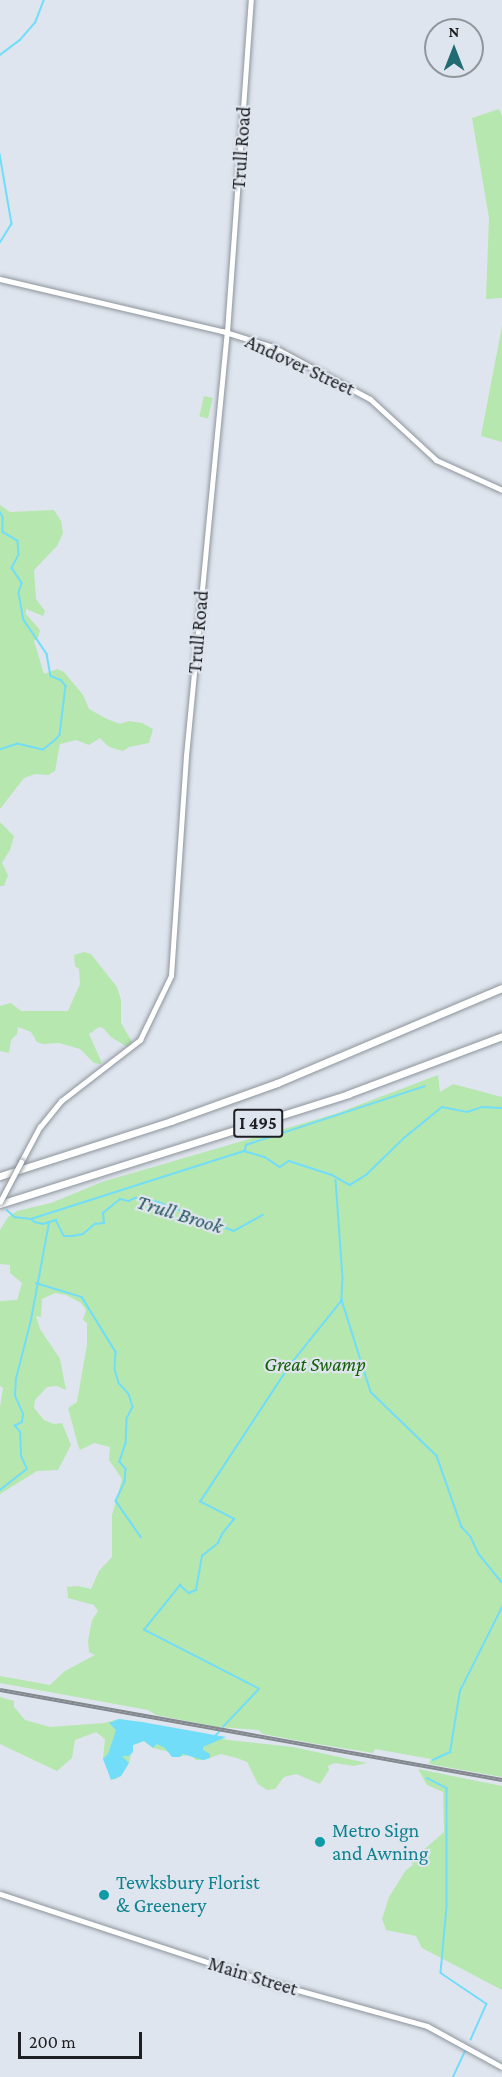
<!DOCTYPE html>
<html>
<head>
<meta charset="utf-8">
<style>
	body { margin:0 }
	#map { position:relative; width:502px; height:2077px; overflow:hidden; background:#dfe5ee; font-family:"Crimson Pro",serif }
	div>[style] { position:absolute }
	.green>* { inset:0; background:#b6e7ae; transform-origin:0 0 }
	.water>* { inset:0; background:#71ddf9 }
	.stream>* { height:1.5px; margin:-0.75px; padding:0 0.75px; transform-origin:0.75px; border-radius:0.75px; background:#71ddf9 }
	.roads { filter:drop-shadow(0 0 2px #8d949b) drop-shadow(0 0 2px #8d949b) }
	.tertiary>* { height:4.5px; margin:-2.25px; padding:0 2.25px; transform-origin:2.25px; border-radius:2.25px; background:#fff }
	.secondary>* { height:5px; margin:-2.5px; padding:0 2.5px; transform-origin:2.5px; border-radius:2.5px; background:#fff }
	.motorway>* { height:7px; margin:-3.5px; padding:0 3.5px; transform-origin:3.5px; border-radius:3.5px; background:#fff }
	.rail>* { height:4px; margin-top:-2px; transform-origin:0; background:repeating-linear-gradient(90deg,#dfe5ee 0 4.5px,#83878e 0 9px); box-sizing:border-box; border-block:2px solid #83878e }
	.bridges { filter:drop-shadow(0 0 2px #8d949b) drop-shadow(0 0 2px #8d949b) }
	.tertiary-bridge>* { height:4.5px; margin:-2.25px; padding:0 2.25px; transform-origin:2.25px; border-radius:2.25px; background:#fff }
	.dots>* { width:16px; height:16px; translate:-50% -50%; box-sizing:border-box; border:3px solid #dfe5ee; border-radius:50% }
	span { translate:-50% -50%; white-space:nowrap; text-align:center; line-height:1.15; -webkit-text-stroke:4.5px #dfe5ee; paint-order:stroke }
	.shield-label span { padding:2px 4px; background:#dfe5ee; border:2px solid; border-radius:4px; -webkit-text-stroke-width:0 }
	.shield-label { font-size:18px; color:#1d1f22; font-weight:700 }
	.street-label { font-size:20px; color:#1d1f22 }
	.park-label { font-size:20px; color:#146007; font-style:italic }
	.culture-label { font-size:20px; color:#0d838f }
	.left { translate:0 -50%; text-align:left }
	.water-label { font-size:21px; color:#255460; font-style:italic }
	.north { position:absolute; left:424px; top:18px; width:60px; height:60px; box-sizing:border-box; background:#dfe5ee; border:2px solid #91969c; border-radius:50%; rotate:0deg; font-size:16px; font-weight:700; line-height:24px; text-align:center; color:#1d1f22 }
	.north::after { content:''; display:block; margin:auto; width:21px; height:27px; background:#206c72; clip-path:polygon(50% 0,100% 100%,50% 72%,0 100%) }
	.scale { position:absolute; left:18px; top:2032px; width:124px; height:27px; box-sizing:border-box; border:3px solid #1d1f22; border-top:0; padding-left:8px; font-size:18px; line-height:21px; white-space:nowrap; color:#1d1f22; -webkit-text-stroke:4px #dfe5ee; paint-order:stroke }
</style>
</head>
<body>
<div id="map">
	<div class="green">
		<i style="clip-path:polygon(499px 109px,502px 116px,502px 298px,486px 299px,489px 218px,472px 118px)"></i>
		<i style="clip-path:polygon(502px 326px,502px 442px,481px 436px)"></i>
		<i style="left:204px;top:396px;width:9px;height:21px;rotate:13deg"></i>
		<i style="clip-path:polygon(0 505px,10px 512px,54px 510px,61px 521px,63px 533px,57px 546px,34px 570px,36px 599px,45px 611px,43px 616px,26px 609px,26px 614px,40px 630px,38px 638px,34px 641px,44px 674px,57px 669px,64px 672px,83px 695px,89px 709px,107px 719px,120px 724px,129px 721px,142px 723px,153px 729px,149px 743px,129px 747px,123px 751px,109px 747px,100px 738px,89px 745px,76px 740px,60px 744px,55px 771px,48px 775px,35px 774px,24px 778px,0 809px)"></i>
		<i style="clip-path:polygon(0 822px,14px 836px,10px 850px,2px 863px,8px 875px,4px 886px,0 886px)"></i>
		<i style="clip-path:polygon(84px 952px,91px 954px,117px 987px,121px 1000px,121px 1023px,132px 1042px,129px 1048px,111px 1037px,103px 1028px,99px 1027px,89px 1034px,101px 1061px,101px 1064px,94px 1063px,80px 1049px,59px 1043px,43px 1044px,37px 1042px,31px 1032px,18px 1027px,17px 1034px,11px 1040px,9px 1053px,0 1051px,0 1006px,11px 1003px,21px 1011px,68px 1011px,80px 984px,79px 969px,75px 966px,74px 955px)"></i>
		<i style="clip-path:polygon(438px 1075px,440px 1092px,453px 1084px,502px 1097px,502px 1777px,429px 1764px,431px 1759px,375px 1749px,373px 1753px,311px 1743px,263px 1734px,258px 1730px,218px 1727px,156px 1715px,148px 1710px,0 1683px,0 1676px,50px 1685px,65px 1671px,95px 1655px,89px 1652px,88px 1641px,92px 1620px,98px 1611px,94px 1605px,68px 1598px,67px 1587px,78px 1586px,91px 1589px,99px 1571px,112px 1557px,112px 1515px,122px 1479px,109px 1460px,110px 1447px,94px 1443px,80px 1450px,78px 1445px,68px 1408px,77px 1402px,87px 1344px,87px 1323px,83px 1320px,86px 1310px,81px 1303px,66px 1295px,55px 1293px,42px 1299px,41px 1317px,36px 1316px,40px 1329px,60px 1359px,66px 1390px,57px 1386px,47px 1387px,35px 1400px,34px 1408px,44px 1420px,54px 1424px,62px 1423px,71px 1445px,58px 1470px,37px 1471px,0 1494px,0 1407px,3px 1388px,0 1386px,0 1301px,17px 1300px,22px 1283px,10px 1273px,10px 1265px,0 1264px,0 1230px,8px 1217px,17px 1211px,51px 1203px,102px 1182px,335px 1114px)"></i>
		<i style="clip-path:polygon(0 1697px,14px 1701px,14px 1707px,25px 1720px,50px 1727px,104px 1723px,119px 1719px,229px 1740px,293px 1747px,367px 1763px,354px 1766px,335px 1763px,328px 1766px,329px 1770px,320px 1784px,296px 1774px,284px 1777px,275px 1789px,267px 1790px,258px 1784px,247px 1762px,237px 1758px,221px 1754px,204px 1760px,196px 1760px,190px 1755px,172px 1757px,169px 1752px,153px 1748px,144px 1741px,133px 1745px,129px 1763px,121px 1776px,114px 1780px,103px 1759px,105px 1739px,96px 1732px,75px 1740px,72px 1758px,57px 1771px,0 1744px)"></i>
		<i style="clip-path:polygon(418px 1769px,502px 1786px,502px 1990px,422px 1948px,416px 1936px,386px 1930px,382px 1919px,389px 1897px,406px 1870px,413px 1865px,408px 1853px,421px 1852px,444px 1832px,443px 1792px,427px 1785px)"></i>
	</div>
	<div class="water">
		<i style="clip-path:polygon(119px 1719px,142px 1722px,226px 1737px,203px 1747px,203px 1750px,210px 1754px,210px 1758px,203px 1760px,183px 1754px,180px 1757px,172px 1757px,165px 1748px,157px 1744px,153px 1748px,144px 1741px,133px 1745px,133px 1752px,129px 1756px,122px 1756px,129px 1763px,121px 1776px,111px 1780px,103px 1759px,108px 1754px,116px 1730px,109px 1723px)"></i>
	</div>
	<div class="stream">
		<i style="left:0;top:55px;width:25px;rotate:-37deg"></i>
		<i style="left:20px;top:40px;width:23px;rotate:-49deg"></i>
		<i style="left:35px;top:23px;width:25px;rotate:-69deg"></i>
		<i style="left:0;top:154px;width:71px;rotate:80.3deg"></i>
		<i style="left:12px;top:224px;width:22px;rotate:122deg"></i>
		<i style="left:0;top:512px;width:6px;rotate:59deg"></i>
		<i style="left:3px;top:517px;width:15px;rotate:90deg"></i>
		<i style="left:3px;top:532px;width:17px;rotate:31deg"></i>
		<i style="left:18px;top:541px;width:14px;rotate:86deg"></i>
		<i style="left:19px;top:555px;width:15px;rotate:118deg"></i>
		<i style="left:12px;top:568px;width:18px;rotate:56deg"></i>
		<i style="left:22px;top:583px;width:10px;rotate:107deg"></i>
		<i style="left:19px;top:593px;width:27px;rotate:80deg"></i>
		<i style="left:24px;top:620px;width:41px;rotate:55.9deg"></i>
		<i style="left:47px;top:654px;width:22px;rotate:80deg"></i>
		<i style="left:51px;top:676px;width:11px;rotate:22deg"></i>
		<i style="left:61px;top:680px;width:8px;rotate:50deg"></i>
		<i style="left:66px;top:686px;width:49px;rotate:97deg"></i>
		<i style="left:60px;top:735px;width:6px;rotate:129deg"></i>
		<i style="left:56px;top:740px;width:16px;rotate:142deg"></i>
		<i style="left:43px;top:750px;width:26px;rotate:-167deg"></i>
		<i style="left:18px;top:744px;width:19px;rotate:162deg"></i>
		<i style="left:245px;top:1150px;width:5px;rotate:-79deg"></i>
		<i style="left:246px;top:1145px;width:188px;rotate:-18.2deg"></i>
		<i style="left:336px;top:1180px;width:98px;rotate:85.9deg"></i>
		<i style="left:343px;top:1278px;width:22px;rotate:93deg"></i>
		<i style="left:342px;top:1300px;width:96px;rotate:72.5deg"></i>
		<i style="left:371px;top:1392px;width:92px;rotate:44.1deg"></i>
		<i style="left:437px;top:1456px;width:75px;rotate:70.6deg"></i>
		<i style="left:462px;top:1527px;width:13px;rotate:48deg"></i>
		<i style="left:471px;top:1537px;width:19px;rotate:65deg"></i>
		<i style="left:479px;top:1554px;width:36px;rotate:51deg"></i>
		<i style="left:7px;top:1210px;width:11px;rotate:41deg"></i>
		<i style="left:15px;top:1217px;width:16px;rotate:7deg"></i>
		<i style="left:31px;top:1219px;width:5px;rotate:37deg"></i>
		<i style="left:35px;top:1222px;width:8px;rotate:14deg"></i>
		<i style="left:43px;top:1224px;width:14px;rotate:-17deg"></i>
		<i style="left:56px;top:1220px;width:18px;rotate:63deg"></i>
		<i style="left:64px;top:1236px;width:8px"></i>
		<i style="left:72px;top:1236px;width:11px;rotate:-10deg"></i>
		<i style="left:83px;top:1234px;width:16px;rotate:-40deg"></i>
		<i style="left:95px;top:1224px;width:9px;rotate:-6deg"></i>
		<i style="left:104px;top:1223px;width:10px;rotate:-96deg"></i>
		<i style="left:103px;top:1213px;width:22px;rotate:-39deg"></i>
		<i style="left:120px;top:1199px;width:9px;rotate:13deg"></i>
		<i style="left:129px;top:1201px;width:7px;rotate:-27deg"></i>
		<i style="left:135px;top:1198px;width:23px;rotate:10deg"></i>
		<i style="left:158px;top:1202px;width:81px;rotate:20.9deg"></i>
		<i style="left:234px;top:1231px;width:33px;rotate:-29deg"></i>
		<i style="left:31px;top:1219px;width:224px;rotate:-17.7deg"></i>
		<i style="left:244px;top:1151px;width:22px;rotate:16deg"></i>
		<i style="left:265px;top:1157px;width:18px;rotate:34deg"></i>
		<i style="left:280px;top:1167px;width:11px;rotate:-34deg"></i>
		<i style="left:289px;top:1161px;width:45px;rotate:18deg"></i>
		<i style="left:332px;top:1175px;width:21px;rotate:29deg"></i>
		<i style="left:350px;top:1185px;width:19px;rotate:-32deg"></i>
		<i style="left:366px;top:1175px;width:53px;rotate:-44.2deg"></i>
		<i style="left:404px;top:1138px;width:49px;rotate:-39.2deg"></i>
		<i style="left:442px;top:1107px;width:25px;rotate:11deg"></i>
		<i style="left:467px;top:1112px;width:16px;rotate:-18deg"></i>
		<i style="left:482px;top:1107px;width:20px;rotate:3deg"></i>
		<i style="left:36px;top:1283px;width:48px;rotate:16.9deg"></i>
		<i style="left:82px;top:1297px;width:65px;rotate:58.3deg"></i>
		<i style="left:116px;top:1352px;width:17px;rotate:93deg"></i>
		<i style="left:115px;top:1369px;width:15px;rotate:74deg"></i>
		<i style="left:119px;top:1383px;width:15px;rotate:48deg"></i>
		<i style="left:129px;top:1394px;width:14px;rotate:73deg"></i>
		<i style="left:133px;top:1407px;width:13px;rotate:117deg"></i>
		<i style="left:127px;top:1419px;width:24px;rotate:92deg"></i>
		<i style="left:126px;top:1443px;width:20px;rotate:108deg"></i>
		<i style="left:120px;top:1462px;width:9px;rotate:49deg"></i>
		<i style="left:126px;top:1469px;width:13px;rotate:94deg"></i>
		<i style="left:125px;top:1482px;width:21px;rotate:115deg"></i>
		<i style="left:116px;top:1501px;width:44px;rotate:55.2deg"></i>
		<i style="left:0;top:1490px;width:34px;rotate:-38deg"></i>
		<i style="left:27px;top:1469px;width:14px;rotate:-115deg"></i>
		<i style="left:21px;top:1456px;width:24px;rotate:-92deg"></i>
		<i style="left:20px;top:1432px;width:8px;rotate:-130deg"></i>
		<i style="left:15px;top:1426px;width:8px;rotate:-30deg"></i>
		<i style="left:22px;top:1422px;width:8px;rotate:-83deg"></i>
		<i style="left:23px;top:1414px;width:20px;rotate:-114deg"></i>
		<i style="left:15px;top:1396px;width:17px;rotate:-87deg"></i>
		<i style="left:16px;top:1379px;width:61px;rotate:-75.7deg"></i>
		<i style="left:31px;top:1320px;width:99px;rotate:-79.5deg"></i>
		<i style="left:223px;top:1727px;width:52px;rotate:-46.5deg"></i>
		<i style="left:259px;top:1689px;width:129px;rotate:-152.8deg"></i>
		<i style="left:144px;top:1630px;width:58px;rotate:-51.3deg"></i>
		<i style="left:180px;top:1585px;width:12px;rotate:42deg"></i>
		<i style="left:189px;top:1593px;width:8px;rotate:-23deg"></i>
		<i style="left:196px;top:1590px;width:35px;rotate:-80deg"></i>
		<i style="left:202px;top:1556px;width:21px;rotate:-39deg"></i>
		<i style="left:218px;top:1543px;width:10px;rotate:-66deg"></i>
		<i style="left:222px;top:1534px;width:19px;rotate:-51deg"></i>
		<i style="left:234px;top:1519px;width:38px;rotate:-153deg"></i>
		<i style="left:200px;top:1502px;width:164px;rotate:-56.7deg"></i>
		<i style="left:290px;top:1365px;width:83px;rotate:-51.3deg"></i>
		<i style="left:214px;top:1737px;width:7px;rotate:-45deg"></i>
		<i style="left:433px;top:1760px;width:19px;rotate:-25deg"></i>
		<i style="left:450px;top:1752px;width:62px;rotate:-80.7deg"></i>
		<i style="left:460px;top:1691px;width:94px;rotate:-63.4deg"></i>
		<i style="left:427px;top:1778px;width:22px;rotate:27deg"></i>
		<i style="left:447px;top:1788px;width:119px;rotate:90deg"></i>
		<i style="left:447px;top:1907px;width:66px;rotate:95.2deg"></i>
		<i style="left:441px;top:1973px;width:55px;rotate:34deg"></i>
		<i style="left:487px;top:2004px;width:39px;rotate:114deg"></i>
		<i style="left:453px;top:2077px;width:29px;rotate:-65deg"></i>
	</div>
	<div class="roads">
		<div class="tertiary">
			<i style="left:21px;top:1162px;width:40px;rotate:-62deg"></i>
			<i style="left:40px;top:1127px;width:33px;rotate:-51deg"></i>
			<i style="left:61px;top:1101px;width:100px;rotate:-37.7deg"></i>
			<i style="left:140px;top:1040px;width:71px;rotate:-64.2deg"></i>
			<i style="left:171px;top:976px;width:221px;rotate:-86.1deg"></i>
			<i style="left:186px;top:756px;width:426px;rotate:-84.5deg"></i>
			<i style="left:227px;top:332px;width:333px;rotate:-85.9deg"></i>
		</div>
		<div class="secondary">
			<i style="left:0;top:279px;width:228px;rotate:13.2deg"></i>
			<i style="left:222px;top:331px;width:53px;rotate:17.4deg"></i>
			<i style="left:273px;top:347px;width:110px;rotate:28.2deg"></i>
			<i style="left:370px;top:399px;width:90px;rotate:42.7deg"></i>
			<i style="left:436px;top:460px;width:72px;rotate:24.4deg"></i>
			<i style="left:0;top:1894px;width:279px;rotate:18.2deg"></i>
			<i style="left:265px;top:1981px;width:168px;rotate:15.5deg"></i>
			<i style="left:427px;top:2026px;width:85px;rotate:28.7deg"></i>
		</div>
		<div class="motorway">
			<i style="left:0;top:1176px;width:180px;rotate:-17.8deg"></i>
			<i style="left:171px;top:1121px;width:113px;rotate:-19.7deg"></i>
			<i style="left:277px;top:1083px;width:244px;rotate:-22.9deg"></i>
			<i style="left:0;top:1204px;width:365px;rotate:-17.5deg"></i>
			<i style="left:348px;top:1094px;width:165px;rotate:-20.6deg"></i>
		</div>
	</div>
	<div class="rail">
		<i style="left:0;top:1690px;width:510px;rotate:10.16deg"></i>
	</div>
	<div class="bridges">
		<div class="tertiary-bridge">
			<i style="left:0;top:1202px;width:45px;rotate:-62.3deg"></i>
		</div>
	</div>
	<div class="dots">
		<i style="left:320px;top:1842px;background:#0f9aa8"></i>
		<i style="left:104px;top:1895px;background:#0f9aa8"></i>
	</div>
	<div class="shield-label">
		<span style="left:258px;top:1123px">I 495</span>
	</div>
	<div class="street-label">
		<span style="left:241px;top:148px;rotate:-86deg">Trull Road</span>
		<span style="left:300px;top:365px;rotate:25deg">Andover Street</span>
		<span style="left:198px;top:632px;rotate:-85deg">Trull Road</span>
		<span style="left:253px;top:1976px;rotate:17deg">Main Street</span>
	</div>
	<div class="park-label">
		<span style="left:315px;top:1364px">Great Swamp</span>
	</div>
	<div class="culture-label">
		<span class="left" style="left:332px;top:1842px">Metro Sign<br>and Awning</span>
		<span class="left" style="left:116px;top:1894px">Tewksbury Florist<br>&amp; Greenery</span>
	</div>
	<div class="water-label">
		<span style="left:180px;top:1214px;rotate:17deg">Trull Brook</span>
	</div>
	<div class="north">N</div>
	<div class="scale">200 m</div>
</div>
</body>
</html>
